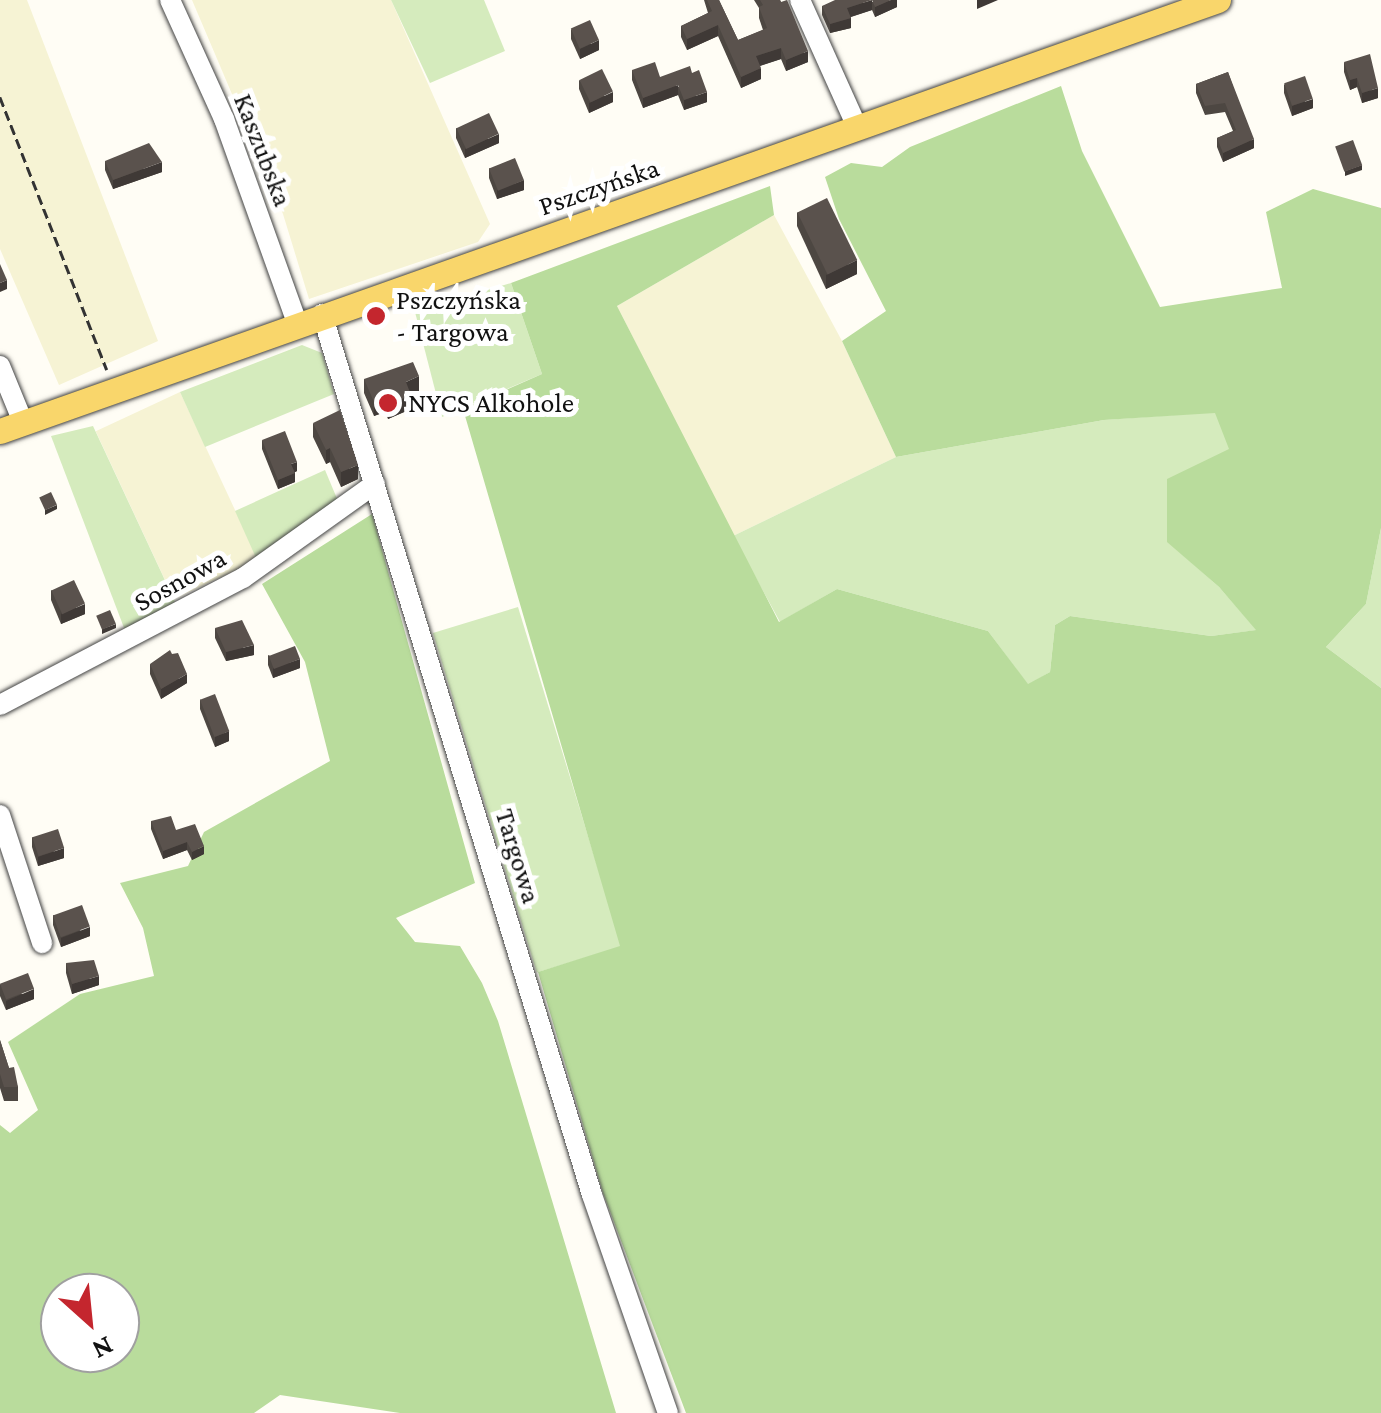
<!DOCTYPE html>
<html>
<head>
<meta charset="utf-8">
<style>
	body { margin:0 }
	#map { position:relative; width:1381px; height:1413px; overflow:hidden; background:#fffdf5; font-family:"Crimson Pro",serif }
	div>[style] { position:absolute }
	.farmland>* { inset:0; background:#f6f3d4; transform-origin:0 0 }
	.green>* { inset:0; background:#d5ebbd; transform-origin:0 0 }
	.forest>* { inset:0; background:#b9dc9c }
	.path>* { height:2.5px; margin-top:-1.25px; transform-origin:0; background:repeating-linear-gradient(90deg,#333 0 10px,transparent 0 15px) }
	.roads { filter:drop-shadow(0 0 2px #444) drop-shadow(0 0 2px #444) }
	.minor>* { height:20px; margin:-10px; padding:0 10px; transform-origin:10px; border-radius:10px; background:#fff }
	.major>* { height:25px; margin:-12.5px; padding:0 12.5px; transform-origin:12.5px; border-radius:12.5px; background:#f9d66b }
	.wall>* { inset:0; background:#4d4742 }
	.shaded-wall>* { inset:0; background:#3f3936 }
	.building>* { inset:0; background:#5a524d; transform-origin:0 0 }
	.dots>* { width:28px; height:28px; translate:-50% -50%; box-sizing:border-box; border:5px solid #fff; border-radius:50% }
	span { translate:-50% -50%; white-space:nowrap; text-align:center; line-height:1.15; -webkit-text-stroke:10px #fff; paint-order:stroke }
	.street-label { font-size:28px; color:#111 }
	.poi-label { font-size:28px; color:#111 }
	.left { translate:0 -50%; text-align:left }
	.north { position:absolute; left:40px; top:1273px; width:100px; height:100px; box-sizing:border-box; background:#fff; border:2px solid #a0a0a0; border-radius:50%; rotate:153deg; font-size:28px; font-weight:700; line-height:40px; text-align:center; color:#111 }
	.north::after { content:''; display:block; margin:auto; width:35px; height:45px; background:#c4262e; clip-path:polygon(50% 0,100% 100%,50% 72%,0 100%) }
</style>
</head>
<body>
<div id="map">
	<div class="farmland">
		<i style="clip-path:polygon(0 0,27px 0,158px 341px,59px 385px,0 249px)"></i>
		<i style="clip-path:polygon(192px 0,391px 0,490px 224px,478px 242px,309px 299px,283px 214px)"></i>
		<i style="clip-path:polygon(774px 215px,842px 341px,896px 457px,733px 536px,617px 306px)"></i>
		<i style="left:180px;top:392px;width:185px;height:93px;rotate:65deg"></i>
	</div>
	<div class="green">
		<i style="clip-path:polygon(391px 0,484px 0,505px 51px,430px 83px)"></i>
		<i style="clip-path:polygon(511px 283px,542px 374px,442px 417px,415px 312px)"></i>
		<i style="clip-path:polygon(302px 345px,322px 353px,334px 394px,205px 447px,180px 392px)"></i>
		<i style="clip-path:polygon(1216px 412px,1230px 449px,1167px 541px,1219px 587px,1257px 630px,1211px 636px,1070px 616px,1055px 625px,1050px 672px,1028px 685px,988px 631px,837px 589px,780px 622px,733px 536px,896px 457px,1104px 420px)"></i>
		<i style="clip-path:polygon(93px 426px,177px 606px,126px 633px,51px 436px)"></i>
		<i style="clip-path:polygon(325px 470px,338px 501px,257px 560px,235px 511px)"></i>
		<i style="clip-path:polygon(1381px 528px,1381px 688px,1326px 647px,1366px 604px)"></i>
		<i style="left:518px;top:607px;width:355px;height:89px;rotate:73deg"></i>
	</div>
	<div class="forest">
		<i style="clip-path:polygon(1061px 86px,1082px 151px,1160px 307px,1282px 288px,1266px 212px,1313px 189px,1381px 208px,1381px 528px,1366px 604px,1326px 647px,1381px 688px,1381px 1413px,686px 1413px,603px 1193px,538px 972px,620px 946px,463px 409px,542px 374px,511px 283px,770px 186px,774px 215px,617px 306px,779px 622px,837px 589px,988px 631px,1028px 684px,1050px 672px,1055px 625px,1070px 616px,1211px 636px,1256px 630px,1219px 587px,1167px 542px,1167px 479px,1229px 449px,1215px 413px,1104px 420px,896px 457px,842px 341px,886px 311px,839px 219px,825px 177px,851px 163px,882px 167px,910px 147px)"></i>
		<i style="clip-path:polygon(evenodd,372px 514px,475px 883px,396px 918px,415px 942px,460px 946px,482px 983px,498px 1021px,616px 1413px,400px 1413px,280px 1395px,254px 1413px,0 1413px,0 1125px,10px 1133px,38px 1110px,8px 1042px,80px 994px,154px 976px,143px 928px,120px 883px,188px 866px,204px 832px,330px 761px,305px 662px,262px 584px,372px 514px,60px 1293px,120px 1293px,120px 1353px,60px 1353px,60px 1293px)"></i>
	</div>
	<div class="path">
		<i style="left:0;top:97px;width:293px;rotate:68.6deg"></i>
	</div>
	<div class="roads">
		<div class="minor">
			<i style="left:170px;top:0;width:131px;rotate:65.6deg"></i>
			<i style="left:224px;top:119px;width:217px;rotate:70.3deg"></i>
			<i style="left:800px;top:0;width:139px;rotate:65.8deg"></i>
			<i style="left:322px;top:314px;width:921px;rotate:72.96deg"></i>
			<i style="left:592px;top:1195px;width:231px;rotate:70.8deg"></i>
			<i style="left:0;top:366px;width:61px;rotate:67.7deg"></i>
			<i style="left:0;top:705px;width:274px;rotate:-27.6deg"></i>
			<i style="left:243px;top:578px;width:162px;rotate:-35.5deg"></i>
			<i style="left:0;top:815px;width:135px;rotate:71.8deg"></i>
		</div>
		<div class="major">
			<i style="left:0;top:431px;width:1292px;rotate:-19.49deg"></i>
		</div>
	</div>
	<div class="wall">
		<i style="clip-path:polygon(704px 0,719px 0,738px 40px,763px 30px,759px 18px,759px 8px,754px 0,780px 0,808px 62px,786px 71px,781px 59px,760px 66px,761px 79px,741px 88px,718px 36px,687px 50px,681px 37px,681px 26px,708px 13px)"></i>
		<i style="clip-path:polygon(897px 0,897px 7px,875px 17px,872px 10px,851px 17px,851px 28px,830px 33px,822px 15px,822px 6px)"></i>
		<i style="clip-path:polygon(571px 29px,599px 50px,580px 59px,571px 39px)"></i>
		<i style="clip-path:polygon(1344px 62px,1378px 98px,1362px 103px,1357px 87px,1350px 90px,1344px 72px)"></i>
		<i style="clip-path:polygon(632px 70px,660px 77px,707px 102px,684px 110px,678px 95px,643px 108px,632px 80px)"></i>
		<i style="clip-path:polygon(1228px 72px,1254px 148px,1223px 162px,1217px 147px,1217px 138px,1233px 131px,1225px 112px,1205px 115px,1196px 93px,1196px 84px)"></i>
		<i style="clip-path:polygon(579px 80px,613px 102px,589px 113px,579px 89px)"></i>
		<i style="clip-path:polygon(1284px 84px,1313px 108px,1292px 116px,1284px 93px)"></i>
		<i style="clip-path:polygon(456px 128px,499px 143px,465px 158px,456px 138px)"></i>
		<i style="clip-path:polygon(105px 161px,162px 172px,113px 189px,105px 170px)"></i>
		<i style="clip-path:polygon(489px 168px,524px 190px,497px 199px,489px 178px)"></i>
		<i style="clip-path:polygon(797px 212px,857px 274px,826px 289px,797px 226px)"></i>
		<i style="clip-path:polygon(364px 379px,419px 391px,411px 394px,411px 409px,388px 419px,385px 412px,374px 416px,364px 393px)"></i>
		<i style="clip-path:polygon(313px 423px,358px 479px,341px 487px,330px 462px,326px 464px,313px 437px)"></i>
		<i style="clip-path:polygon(262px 440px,297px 471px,295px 472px,295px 482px,278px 489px,262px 449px)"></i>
		<i style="clip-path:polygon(51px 590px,85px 614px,61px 624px,51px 600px)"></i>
		<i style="clip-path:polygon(215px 628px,254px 655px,226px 661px,215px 638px)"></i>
		<i style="clip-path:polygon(268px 655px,300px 668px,273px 678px,268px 665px)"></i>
		<i style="clip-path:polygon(150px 664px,187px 683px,161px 699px,150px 674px)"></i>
		<i style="clip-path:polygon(200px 699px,229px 741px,215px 747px,200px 709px)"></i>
		<i style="clip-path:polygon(151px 821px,176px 830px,204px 854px,192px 860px,187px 850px,163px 859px,151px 829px)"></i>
		<i style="clip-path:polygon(32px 837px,64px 858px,38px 866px,32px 847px)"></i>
		<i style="clip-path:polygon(53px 915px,90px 936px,61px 947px,53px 925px)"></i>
		<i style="clip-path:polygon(66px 963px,99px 985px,72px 994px,66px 973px)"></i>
		<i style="clip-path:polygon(0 984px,34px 999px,6px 1010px,0 996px)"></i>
		<i style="clip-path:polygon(0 1040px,9px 1068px,18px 1087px,18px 1101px,4px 1101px,0 1088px)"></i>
	</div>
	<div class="shaded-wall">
		<i style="clip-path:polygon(872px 0,872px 10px,847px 18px,847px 8px)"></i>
		<i style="clip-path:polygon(891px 0,897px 0,897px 7px,875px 17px,875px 7px)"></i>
		<i style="clip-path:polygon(977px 0,998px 0,977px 9px)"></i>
		<i style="clip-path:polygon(851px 18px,851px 28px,830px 33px,830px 24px)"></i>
		<i style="clip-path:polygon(718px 25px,718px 36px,687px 50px,687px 39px)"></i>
		<i style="clip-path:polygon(599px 40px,599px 50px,580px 59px,580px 49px)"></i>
		<i style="clip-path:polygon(781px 48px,781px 59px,756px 67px,756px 56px)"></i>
		<i style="clip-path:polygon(808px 51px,808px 62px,786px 71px,786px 60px)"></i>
		<i style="clip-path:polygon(761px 68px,761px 79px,741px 88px,741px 77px)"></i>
		<i style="clip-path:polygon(1357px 78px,1357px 87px,1350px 90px,1350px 80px)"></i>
		<i style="clip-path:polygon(678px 85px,678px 95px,643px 108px,643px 98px)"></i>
		<i style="clip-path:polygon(1378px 88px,1378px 98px,1362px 103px,1362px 93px)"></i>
		<i style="clip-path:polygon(613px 92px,613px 102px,589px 113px,589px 103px)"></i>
		<i style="clip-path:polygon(707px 92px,707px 102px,684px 110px,684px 100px)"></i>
		<i style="clip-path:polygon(1313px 99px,1313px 108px,1292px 116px,1292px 106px)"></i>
		<i style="clip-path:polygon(499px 134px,499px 143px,465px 158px,465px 149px)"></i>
		<i style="clip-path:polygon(1254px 139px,1254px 148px,1223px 162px,1223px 153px)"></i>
		<i style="clip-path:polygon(162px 162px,162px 172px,113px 189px,113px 180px)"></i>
		<i style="clip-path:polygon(1362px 165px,1362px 170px,1345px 176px,1345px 171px)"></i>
		<i style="clip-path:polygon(524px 180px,524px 190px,497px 199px,497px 190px)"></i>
		<i style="clip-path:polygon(857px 260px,857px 274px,826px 289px,826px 275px)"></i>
		<i style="clip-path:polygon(7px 280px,7px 289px,0 292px,0 283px)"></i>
		<i style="clip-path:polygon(419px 376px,419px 391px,406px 396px,406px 382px)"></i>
		<i style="clip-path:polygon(411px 395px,411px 409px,388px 419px,388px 405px)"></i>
		<i style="clip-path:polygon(385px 397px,385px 412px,374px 416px,374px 402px)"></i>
		<i style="clip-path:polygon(330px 448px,330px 462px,326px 464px,326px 450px)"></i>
		<i style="clip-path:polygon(297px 462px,297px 471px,291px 474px,291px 464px)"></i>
		<i style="clip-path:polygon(358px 465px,358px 479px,341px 487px,341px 472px)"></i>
		<i style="clip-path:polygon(295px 473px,295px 482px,278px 489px,278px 480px)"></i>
		<i style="clip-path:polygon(57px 505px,57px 509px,45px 515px,45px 510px)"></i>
		<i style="clip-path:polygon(85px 604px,85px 614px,61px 624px,61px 614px)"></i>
		<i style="clip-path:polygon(116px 624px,116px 628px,102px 634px,102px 629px)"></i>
		<i style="clip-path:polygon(254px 645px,254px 655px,226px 661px,226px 652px)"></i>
		<i style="clip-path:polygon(300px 659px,300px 668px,273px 678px,273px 668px)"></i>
		<i style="clip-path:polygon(187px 674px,187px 683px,161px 699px,161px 689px)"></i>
		<i style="clip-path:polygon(229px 731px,229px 741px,215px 747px,215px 737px)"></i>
		<i style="clip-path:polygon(187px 842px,187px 850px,163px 859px,163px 851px)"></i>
		<i style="clip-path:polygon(204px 846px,204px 854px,192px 860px,192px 852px)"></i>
		<i style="clip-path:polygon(64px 848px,64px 858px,38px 866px,38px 857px)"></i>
		<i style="clip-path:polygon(90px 927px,90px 936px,61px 947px,61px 938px)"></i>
		<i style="clip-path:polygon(99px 976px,99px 985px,72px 994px,72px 984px)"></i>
		<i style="clip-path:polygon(34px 989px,34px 999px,6px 1010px,6px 1001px)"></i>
	</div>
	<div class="building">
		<i style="clip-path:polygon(707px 0,719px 0,738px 40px,767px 28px,759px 7px,763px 5px,760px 0,780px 0,781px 2px,787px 0,808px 51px,786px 60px,781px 48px,756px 56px,761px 68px,741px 77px,718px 25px,687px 39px,681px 26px,712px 11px)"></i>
		<i style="clip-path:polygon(835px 0,891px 0,875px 7px,872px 0,847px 8px,851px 18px,830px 24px,822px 6px)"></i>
		<i style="left:590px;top:20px;width:22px;height:21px;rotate:66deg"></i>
		<i style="clip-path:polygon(1370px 54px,1378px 88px,1362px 93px,1357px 78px,1350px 80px,1344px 62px)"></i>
		<i style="clip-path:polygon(655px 62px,660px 77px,690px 66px,692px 73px,699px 70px,707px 92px,684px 100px,678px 85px,643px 98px,632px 70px)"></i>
		<i style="left:602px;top:69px;width:25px;height:25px;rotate:64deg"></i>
		<i style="clip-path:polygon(1228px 72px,1254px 139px,1223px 153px,1217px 138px,1236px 130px,1225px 103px,1205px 106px,1196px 84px)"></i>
		<i style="left:1305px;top:76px;width:24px;height:22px;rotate:71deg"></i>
		<i style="left:489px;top:113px;width:23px;height:36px;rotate:65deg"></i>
		<i style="left:1353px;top:140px;width:27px;height:19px;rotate:70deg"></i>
		<i style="clip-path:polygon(149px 143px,162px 162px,113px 180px,105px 161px)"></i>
		<i style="left:515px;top:158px;width:24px;height:28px;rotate:68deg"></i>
		<i style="left:827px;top:198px;width:69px;height:33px;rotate:64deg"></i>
		<i style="clip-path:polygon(0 264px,7px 280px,0 283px)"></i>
		<i style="clip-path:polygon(413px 362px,419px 376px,406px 382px,411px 395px,388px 405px,385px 397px,374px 402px,364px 379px)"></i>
		<i style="clip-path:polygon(340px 410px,358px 465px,341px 472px,330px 448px,326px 450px,313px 423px)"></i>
		<i style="clip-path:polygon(285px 431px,297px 462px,291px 464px,295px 473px,278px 480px,262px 440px)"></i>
		<i style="left:51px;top:492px;width:14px;height:13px;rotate:65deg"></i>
		<i style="left:74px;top:580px;width:26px;height:25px;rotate:65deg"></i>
		<i style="left:110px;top:610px;width:15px;height:15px;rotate:67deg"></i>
		<i style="clip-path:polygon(242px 620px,254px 645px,226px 652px,215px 628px)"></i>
		<i style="left:295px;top:646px;width:14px;height:28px;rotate:69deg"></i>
		<i style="clip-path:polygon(170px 650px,172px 654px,178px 653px,187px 674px,161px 689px,150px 664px)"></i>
		<i style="left:215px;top:694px;width:40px;height:16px;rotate:69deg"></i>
		<i style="clip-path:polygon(171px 816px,176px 830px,195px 824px,204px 846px,192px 852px,187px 842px,163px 851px,151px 821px)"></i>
		<i style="left:58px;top:829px;width:20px;height:27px;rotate:72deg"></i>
		<i style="left:82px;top:905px;width:23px;height:31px;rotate:70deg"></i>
		<i style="clip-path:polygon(94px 960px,99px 976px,72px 984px,66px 963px)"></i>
		<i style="left:28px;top:973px;width:17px;height:30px;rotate:69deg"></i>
		<i style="clip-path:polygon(0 1040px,9px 1068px,14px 1067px,18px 1087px,4px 1087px,0 1074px)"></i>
	</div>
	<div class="dots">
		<i style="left:376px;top:316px;background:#c4262e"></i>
		<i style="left:388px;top:403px;background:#c4262e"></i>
	</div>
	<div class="street-label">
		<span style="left:263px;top:150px;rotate:69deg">Kaszubska</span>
		<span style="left:599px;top:187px;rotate:-19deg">Pszczyńska</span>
		<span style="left:180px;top:580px;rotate:-29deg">Sosnowa</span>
		<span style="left:518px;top:856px;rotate:73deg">Targowa</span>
	</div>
	<div class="poi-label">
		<span class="left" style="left:396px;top:316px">Pszczyńska<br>- Targowa</span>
		<span class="left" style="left:408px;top:403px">NYCS Alkohole</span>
	</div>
	<div class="north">N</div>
</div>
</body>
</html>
